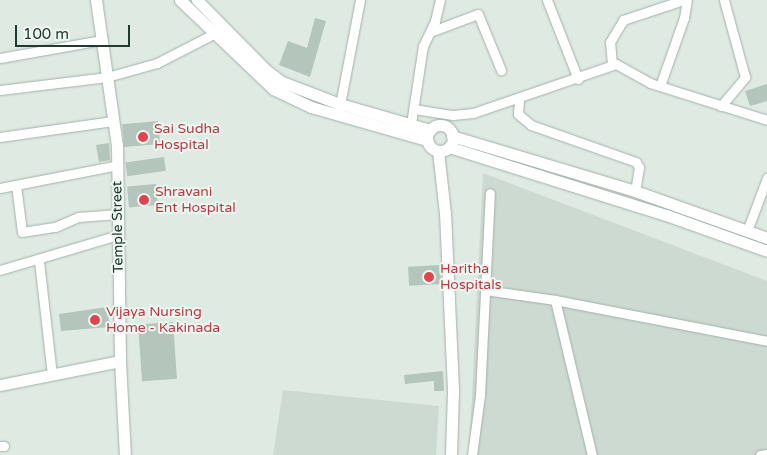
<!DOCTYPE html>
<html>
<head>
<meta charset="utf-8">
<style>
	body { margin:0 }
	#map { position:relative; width:767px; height:455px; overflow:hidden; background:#dfeae3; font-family:"Varela Round",sans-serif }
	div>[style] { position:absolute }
	.built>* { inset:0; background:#cddad2 }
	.building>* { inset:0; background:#b4c5bc; transform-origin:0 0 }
	.roads { filter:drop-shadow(0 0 1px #a2b2a9) drop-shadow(0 0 1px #a2b2a9) }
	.minor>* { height:9px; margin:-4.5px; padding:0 4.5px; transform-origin:4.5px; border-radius:4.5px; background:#fff }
	.tertiary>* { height:11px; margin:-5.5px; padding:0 5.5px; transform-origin:5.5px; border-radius:5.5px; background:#fff }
	.tertiary>.ring { margin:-5.5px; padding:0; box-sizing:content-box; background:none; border:11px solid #fff; border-radius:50% }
	.dots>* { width:14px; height:14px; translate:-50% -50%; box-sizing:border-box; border:2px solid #eff7f2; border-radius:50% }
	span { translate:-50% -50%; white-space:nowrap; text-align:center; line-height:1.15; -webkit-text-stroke:4px #eff7f2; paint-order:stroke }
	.health-label { font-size:14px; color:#be3a42 }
	.left { translate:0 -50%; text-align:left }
	.street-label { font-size:14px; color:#203a2f }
	.scale { position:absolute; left:15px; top:25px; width:115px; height:22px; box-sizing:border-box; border:2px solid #203a2f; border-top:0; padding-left:6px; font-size:15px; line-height:18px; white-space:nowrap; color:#203a2f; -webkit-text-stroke:4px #eff7f2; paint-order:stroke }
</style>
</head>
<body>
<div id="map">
	<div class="built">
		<i style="clip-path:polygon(483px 173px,767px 281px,767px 455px,469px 455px)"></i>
		<i style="clip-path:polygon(283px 390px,439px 406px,436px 455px,273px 455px)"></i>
	</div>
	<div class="building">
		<i style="clip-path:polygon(315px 18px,326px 21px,310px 77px,279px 65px,288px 41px,307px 48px)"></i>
		<i style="clip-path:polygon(767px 84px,767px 101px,750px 106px,745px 91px)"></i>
		<i style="left:158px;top:121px;width:23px;height:36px;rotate:85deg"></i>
		<i style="clip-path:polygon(109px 143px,110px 160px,99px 162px,96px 145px)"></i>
		<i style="left:164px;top:157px;width:14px;height:39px;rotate:82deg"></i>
		<i style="left:156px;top:184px;width:21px;height:29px;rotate:85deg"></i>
		<i style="left:440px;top:265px;width:19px;height:32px;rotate:87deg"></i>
		<i style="clip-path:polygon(107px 307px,110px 327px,61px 331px,59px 314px)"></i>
		<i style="left:173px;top:322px;width:57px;height:35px;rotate:86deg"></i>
		<i style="clip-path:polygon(443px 371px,444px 391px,434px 391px,434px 381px,405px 384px,404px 375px)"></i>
	</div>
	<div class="roads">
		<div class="minor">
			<i style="left:547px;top:0;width:85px;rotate:68.6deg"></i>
			<i style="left:430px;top:32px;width:51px;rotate:-20.6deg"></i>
			<i style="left:478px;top:14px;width:61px;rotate:67.7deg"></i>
			<i style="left:0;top:58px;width:104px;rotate:-10deg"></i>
			<i style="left:612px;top:64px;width:22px;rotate:-95deg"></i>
			<i style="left:610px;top:42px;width:26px;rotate:-59deg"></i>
			<i style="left:623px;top:20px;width:63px;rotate:-18.4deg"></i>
			<i style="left:660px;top:86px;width:72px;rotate:-70.6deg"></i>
			<i style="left:684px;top:18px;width:18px;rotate:-81deg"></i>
			<i style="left:0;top:90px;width:108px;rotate:-6.9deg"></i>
			<i style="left:107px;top:77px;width:52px;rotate:-15.6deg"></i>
			<i style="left:157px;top:63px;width:70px;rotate:-27.3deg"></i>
			<i style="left:519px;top:100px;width:14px;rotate:94deg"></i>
			<i style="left:518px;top:114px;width:17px;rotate:40deg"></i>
			<i style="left:531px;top:125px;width:111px;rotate:19.4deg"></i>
			<i style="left:636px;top:162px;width:6px;rotate:59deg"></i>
			<i style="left:639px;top:167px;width:24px;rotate:99deg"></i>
			<i style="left:721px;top:106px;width:38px;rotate:-50deg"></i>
			<i style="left:745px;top:77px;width:80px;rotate:-105.3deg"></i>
			<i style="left:414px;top:109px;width:39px;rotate:9deg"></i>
			<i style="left:453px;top:115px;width:20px;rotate:-6deg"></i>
			<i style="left:473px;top:113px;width:151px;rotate:-18.9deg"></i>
			<i style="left:616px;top:64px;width:39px;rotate:29deg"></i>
			<i style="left:650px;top:83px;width:123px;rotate:17.5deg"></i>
			<i style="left:339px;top:110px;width:112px;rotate:-79.2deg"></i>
			<i style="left:411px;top:124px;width:79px;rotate:-81.3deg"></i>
			<i style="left:423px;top:46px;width:28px;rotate:-64deg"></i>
			<i style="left:435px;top:21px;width:22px;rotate:-77deg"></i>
			<i style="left:0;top:137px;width:114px;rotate:-8.1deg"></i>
			<i style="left:16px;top:185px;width:47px;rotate:82.7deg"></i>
			<i style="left:22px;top:232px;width:33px;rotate:-9deg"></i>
			<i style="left:55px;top:227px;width:25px;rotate:-23deg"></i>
			<i style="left:78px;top:217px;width:40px;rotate:-4.3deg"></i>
			<i style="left:0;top:188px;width:120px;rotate:-11deg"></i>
			<i style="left:747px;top:231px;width:57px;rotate:-69.3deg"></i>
			<i style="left:39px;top:261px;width:115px;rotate:83.5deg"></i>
			<i style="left:0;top:270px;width:123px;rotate:-16.5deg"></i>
			<i style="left:485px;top:290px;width:71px;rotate:8.1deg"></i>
			<i style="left:555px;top:300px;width:216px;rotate:10.9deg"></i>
			<i style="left:555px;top:300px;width:159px;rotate:76.6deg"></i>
			<i style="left:0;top:446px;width:4px"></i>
			<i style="left:472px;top:455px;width:61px;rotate:-82.4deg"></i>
			<i style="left:480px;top:395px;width:202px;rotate:-87.2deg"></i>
			<i style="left:760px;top:455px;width:7px;rotate:-8deg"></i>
		</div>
		<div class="tertiary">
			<i style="left:96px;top:0;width:147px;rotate:81.8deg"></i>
			<i style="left:117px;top:145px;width:216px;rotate:89.2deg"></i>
			<i style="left:120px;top:361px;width:94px;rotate:87deg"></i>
			<i style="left:180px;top:0;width:129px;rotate:43.7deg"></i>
			<i style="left:273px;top:89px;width:42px;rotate:25.3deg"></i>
			<i style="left:311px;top:107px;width:121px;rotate:15.9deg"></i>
			<i style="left:197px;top:0;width:98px;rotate:45.4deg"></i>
			<i style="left:266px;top:70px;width:20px;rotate:37deg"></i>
			<i style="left:282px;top:82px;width:62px;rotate:20.8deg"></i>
			<i style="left:340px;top:104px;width:94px;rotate:16.1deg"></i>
			<i class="ring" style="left:427px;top:125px;width:15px;height:15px"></i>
			<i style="left:452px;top:136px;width:191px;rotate:16.7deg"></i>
			<i style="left:635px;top:191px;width:140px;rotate:19.6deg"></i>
			<i style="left:449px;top:147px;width:227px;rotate:17.4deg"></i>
			<i style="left:666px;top:215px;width:107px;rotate:19.6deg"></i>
			<i style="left:438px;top:151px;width:62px;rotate:83.6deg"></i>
			<i style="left:445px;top:213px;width:178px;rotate:87.4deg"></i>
			<i style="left:453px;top:391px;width:64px;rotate:91.8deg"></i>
			<i style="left:0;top:385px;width:122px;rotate:-11.3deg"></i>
		</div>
	</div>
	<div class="dots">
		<i style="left:143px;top:137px;background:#e0444e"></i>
		<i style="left:144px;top:200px;background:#e0444e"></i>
		<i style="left:429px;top:277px;background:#e0444e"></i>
		<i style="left:95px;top:320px;background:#e0444e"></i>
	</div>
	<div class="health-label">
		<span class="left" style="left:154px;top:137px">Sai Sudha<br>Hospital</span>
		<span class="left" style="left:155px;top:200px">Shravani<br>Ent Hospital</span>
		<span class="left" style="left:440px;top:277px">Haritha<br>Hospitals</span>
		<span class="left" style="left:106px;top:320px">Vijaya Nursing<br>Home - Kakinada</span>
	</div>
	<div class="street-label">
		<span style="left:118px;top:227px;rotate:-91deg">Temple Street</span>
	</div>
	<div class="scale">100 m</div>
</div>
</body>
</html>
